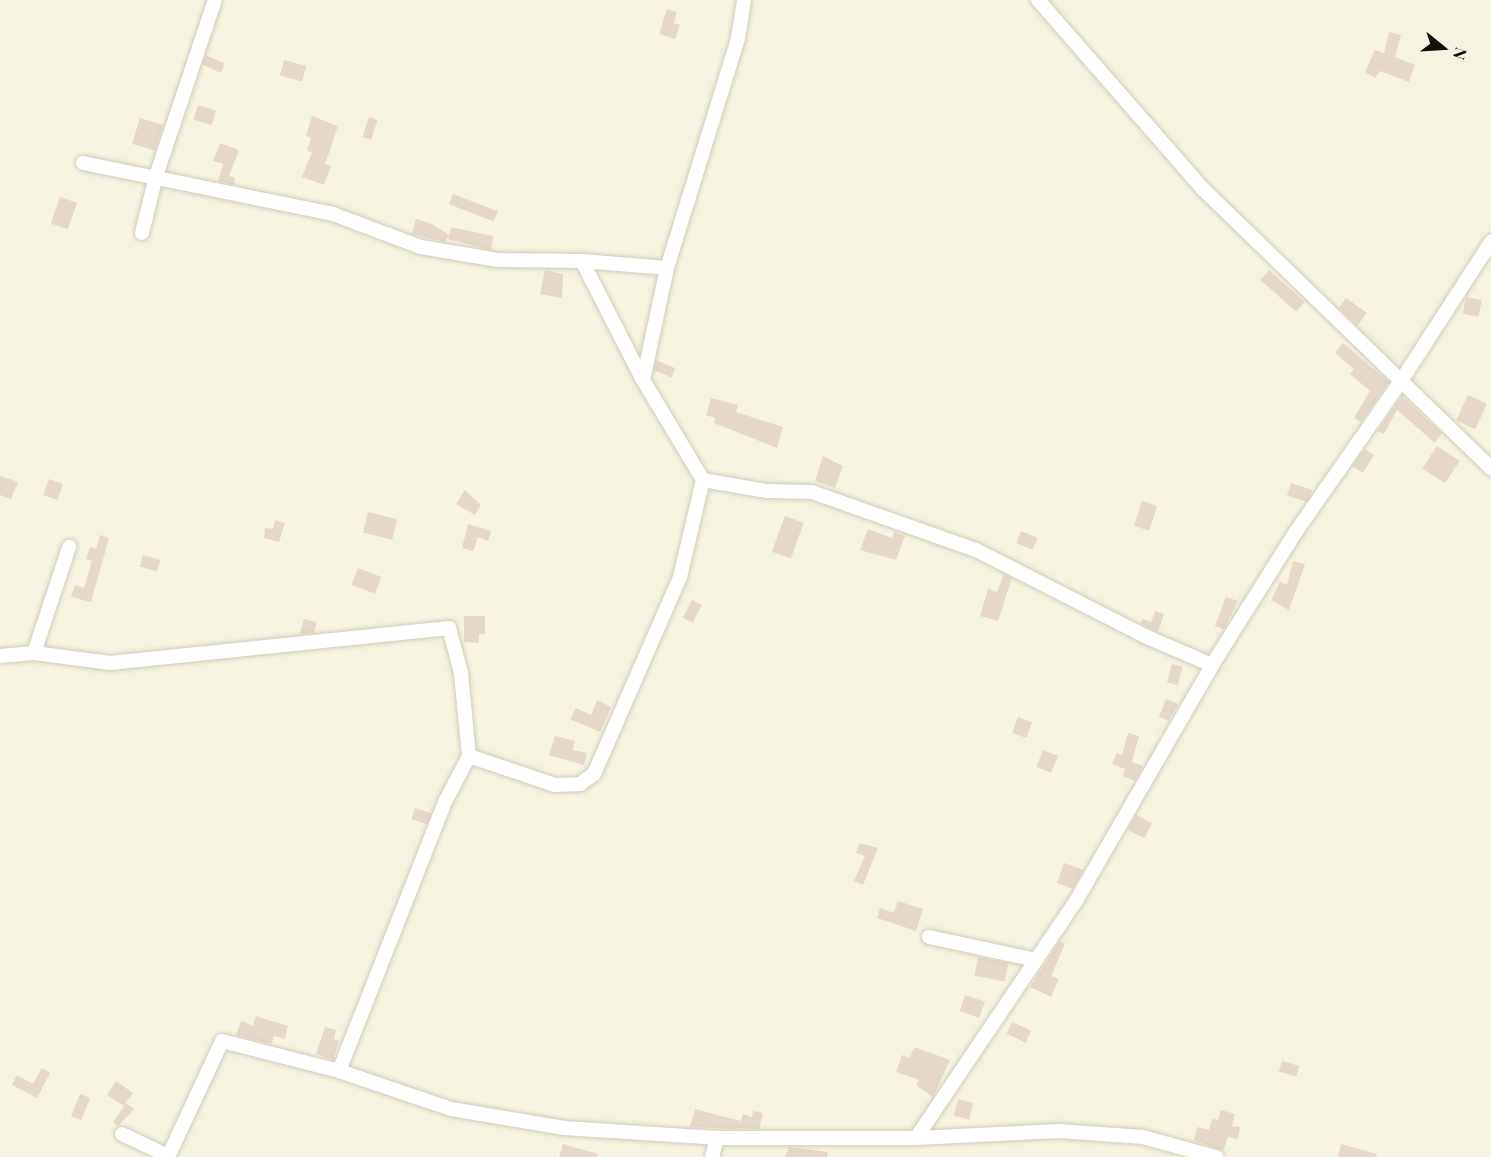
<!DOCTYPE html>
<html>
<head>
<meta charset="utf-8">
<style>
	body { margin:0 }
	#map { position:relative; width:1491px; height:1157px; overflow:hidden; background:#f6f4e1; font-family:"Playfair Display",serif }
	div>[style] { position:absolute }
	.building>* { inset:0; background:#e5d7c9; transform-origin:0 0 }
	.roads { filter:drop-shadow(0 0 2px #cfccba) drop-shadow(0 0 2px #cfccba) }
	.street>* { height:14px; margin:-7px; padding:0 7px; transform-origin:7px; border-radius:7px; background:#fff }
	span { translate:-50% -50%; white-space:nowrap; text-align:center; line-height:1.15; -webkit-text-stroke:5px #f6f4e1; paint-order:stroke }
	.north { position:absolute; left:1413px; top:18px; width:60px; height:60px; -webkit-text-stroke:4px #f6f4e1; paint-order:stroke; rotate:108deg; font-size:16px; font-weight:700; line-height:24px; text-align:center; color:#11100a }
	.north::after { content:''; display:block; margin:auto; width:21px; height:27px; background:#11100a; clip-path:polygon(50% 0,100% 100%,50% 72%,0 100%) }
</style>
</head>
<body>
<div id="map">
	<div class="building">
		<i style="clip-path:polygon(667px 9px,677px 12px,674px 23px,680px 25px,675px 39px,659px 34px)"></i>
		<i style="clip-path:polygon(1389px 32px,1401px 35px,1395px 57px,1415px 65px,1409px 82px,1380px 71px,1375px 78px,1365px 72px,1375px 50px,1384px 53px)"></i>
		<i style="left:206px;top:55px;width:21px;height:10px;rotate:25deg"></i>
		<i style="left:284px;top:60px;width:23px;height:16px;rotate:15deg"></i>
		<i style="left:198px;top:105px;width:19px;height:15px;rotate:18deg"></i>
		<i style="clip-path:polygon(312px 116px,338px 126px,325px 164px,331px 166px,324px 185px,302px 177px,312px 152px,307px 151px,311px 138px,306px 136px)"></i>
		<i style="left:369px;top:117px;width:9px;height:21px;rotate:18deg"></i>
		<i style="left:140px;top:118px;width:24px;height:27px;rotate:17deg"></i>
		<i style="clip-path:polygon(220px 143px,239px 150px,229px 176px,235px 178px,234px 185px,218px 181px,223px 164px,213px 161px)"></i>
		<i style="left:453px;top:194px;width:48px;height:11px;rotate:21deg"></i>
		<i style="left:60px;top:197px;width:18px;height:28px;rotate:19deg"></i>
		<i style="clip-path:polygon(416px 219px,432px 224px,449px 235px,445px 242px,412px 234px)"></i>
		<i style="clip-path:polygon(451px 227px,493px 236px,491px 250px,448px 239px)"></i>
		<i style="clip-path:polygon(545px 270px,563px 274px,562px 298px,540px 294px)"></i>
		<i style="left:1269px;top:270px;width:48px;height:13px;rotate:42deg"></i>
		<i style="left:1466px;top:297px;width:16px;height:17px;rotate:11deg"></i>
		<i style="clip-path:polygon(1346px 298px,1367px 313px,1357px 326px,1339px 308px)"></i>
		<i style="clip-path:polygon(1343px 343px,1389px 382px,1361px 422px,1354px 418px,1370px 391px,1350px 374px,1354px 369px,1335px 353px)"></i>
		<i style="left:656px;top:360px;width:21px;height:10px;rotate:23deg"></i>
		<i style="left:1468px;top:395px;width:21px;height:28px;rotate:25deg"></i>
		<i style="clip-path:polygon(1402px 396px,1442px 433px,1435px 443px,1397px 410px,1384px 434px,1377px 431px)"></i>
		<i style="clip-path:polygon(711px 398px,738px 405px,736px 412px,783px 427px,777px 448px,714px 423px,715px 418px,706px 415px)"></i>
		<i style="left:1437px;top:446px;width:27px;height:27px;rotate:33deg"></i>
		<i style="clip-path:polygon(1365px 449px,1374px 455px,1363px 473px,1352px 466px)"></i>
		<i style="clip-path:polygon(823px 456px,843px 466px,835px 488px,815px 481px)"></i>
		<i style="clip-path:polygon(0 476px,18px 482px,11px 499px,0 495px)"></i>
		<i style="left:49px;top:479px;width:15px;height:17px;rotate:20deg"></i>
		<i style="left:1291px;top:483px;width:22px;height:13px;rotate:18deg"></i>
		<i style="clip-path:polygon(465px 490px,481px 505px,475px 515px,456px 504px)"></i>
		<i style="left:1142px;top:501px;width:16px;height:26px;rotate:18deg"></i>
		<i style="left:368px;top:512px;width:30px;height:21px;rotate:14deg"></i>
		<i style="left:785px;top:516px;width:20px;height:38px;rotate:20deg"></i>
		<i style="clip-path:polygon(275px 520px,285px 523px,279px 542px,264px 538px,265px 528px,273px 529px)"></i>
		<i style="clip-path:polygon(468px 524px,491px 531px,488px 541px,478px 537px,473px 551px,462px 548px)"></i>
		<i style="clip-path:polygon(868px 529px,892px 538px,894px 532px,905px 536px,896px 560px,860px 550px)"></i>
		<i style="left:1021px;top:531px;width:18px;height:13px;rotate:22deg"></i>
		<i style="clip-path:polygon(100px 535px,109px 538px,91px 602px,71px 597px,75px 585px,84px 588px,92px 561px,86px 559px,90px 547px,96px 549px)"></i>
		<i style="left:143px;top:555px;width:18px;height:12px;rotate:16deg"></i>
		<i style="clip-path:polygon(1293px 561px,1305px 564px,1289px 610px,1271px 600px,1280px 582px,1287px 585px)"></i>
		<i style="left:358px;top:568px;width:25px;height:18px;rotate:21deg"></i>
		<i style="clip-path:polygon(1004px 574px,1012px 578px,998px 621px,980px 616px,988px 589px,997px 592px)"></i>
		<i style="clip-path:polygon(1226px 597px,1238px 601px,1224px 629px,1215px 626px)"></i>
		<i style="left:692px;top:600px;width:11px;height:20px;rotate:27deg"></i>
		<i style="clip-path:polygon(1155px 611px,1164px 614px,1158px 632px,1141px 624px,1142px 619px,1151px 622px)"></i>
		<i style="clip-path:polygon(464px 616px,485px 616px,485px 634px,479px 634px,479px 643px,464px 642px)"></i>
		<i style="clip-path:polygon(304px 619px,317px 622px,314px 633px,300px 634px)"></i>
		<i style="left:1172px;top:664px;width:11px;height:19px;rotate:15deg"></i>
		<i style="clip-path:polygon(1166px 699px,1178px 704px,1169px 721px,1159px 717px)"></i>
		<i style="clip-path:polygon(597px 700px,611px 707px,600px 732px,570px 719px,576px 708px,591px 715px)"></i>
		<i style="left:1018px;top:717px;width:15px;height:17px;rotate:20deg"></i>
		<i style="clip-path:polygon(1128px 733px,1139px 736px,1132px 762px,1143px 766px,1135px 781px,1123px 776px,1125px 769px,1112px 764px,1117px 753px,1122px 755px)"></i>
		<i style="clip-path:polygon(555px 736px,575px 741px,573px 750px,587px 753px,584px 765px,549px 755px)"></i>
		<i style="left:1043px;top:750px;width:16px;height:18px;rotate:22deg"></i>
		<i style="left:415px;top:808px;width:17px;height:12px;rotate:17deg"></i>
		<i style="left:1136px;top:815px;width:18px;height:17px;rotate:27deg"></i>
		<i style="clip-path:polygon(859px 843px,878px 848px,863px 885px,854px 881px,865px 856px,856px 853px)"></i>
		<i style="clip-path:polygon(1064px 863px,1084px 870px,1073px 889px,1057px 883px)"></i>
		<i style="clip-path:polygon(898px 901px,923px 909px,916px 931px,877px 918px,880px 908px,894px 913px)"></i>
		<i style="clip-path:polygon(1060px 941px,1065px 944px,1051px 976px,1059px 979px,1051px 997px,1030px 987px)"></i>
		<i style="left:978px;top:957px;width:31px;height:19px;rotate:11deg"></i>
		<i style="left:965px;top:995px;width:21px;height:17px;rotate:19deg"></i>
		<i style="clip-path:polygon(256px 1016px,288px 1026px,285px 1039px,274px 1036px,271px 1044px,236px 1035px,241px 1021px,253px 1026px)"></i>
		<i style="left:1012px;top:1022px;width:21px;height:13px;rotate:25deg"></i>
		<i style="clip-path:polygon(325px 1027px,336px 1030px,334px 1039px,339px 1041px,333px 1060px,316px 1054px)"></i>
		<i style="clip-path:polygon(914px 1047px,950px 1060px,933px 1097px,916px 1085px,919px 1080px,896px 1072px,902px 1055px,910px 1058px)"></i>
		<i style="left:1282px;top:1061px;width:18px;height:11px;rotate:16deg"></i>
		<i style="clip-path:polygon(42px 1068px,50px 1073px,37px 1098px,12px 1085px,17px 1075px,33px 1084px)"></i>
		<i style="clip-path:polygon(116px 1081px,133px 1093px,124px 1105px,126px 1103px,134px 1109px,118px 1126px,113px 1122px,124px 1106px,107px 1095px)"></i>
		<i style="left:80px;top:1094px;width:11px;height:24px;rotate:22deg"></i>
		<i style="left:958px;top:1099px;width:16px;height:17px;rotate:15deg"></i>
		<i style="clip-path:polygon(695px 1109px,740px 1121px,738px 1129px,690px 1127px)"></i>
		<i style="clip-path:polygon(1221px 1110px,1235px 1114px,1232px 1126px,1240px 1127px,1238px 1139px,1228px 1137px,1223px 1151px,1194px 1140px,1197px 1127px,1209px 1130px,1212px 1119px,1218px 1120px)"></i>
		<i style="clip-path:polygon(753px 1111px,763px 1113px,759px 1129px,738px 1128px,743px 1114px,752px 1117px)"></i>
		<i style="clip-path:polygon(563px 1144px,598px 1154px,597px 1157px,559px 1157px)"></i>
		<i style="clip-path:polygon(1341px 1144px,1377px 1154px,1376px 1157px,1338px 1157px)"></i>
		<i style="clip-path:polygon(789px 1147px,828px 1152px,827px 1157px,785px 1157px)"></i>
	</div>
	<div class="roads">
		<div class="street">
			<i style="left:1038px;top:0;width:252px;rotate:48.9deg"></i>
			<i style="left:1204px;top:190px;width:400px;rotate:44.1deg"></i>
			<i style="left:83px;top:163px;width:255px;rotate:11.5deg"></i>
			<i style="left:333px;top:214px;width:94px;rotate:20.6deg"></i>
			<i style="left:421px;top:247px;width:78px;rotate:9.6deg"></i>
			<i style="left:498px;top:260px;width:84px;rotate:0.7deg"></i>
			<i style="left:582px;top:261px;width:85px;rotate:4.7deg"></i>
			<i style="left:142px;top:233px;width:59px;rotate:-76.2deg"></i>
			<i style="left:156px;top:176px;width:186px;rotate:-71.5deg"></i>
			<i style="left:582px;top:261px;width:134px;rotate:62.9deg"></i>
			<i style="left:703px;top:480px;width:65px;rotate:9.8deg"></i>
			<i style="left:767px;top:491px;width:45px;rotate:1.3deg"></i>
			<i style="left:812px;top:492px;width:174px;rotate:19.5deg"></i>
			<i style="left:976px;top:550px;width:192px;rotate:27deg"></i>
			<i style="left:1147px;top:637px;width:71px;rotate:23.3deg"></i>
			<i style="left:34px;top:653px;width:112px;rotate:-71.7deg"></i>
			<i style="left:0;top:656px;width:34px;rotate:-5deg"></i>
			<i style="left:34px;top:653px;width:77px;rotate:7.5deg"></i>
			<i style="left:110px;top:663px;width:341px;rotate:-5.9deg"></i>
			<i style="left:449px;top:628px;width:47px;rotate:75.1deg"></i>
			<i style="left:461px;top:673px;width:83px;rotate:84.5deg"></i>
			<i style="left:929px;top:937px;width:109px;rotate:12.1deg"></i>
			<i style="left:339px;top:1071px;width:291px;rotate:-68.5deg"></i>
			<i style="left:446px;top:800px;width:50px;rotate:-62.4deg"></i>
			<i style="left:469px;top:756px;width:91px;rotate:18.6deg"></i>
			<i style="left:555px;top:785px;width:25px;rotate:-2deg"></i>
			<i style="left:580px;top:784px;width:17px;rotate:-36deg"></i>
			<i style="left:594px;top:774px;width:215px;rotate:-66.4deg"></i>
			<i style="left:680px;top:577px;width:100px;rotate:-76.7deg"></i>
			<i style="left:703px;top:480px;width:117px;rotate:-121deg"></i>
			<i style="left:643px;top:380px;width:115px;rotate:-77.9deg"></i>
			<i style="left:667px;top:268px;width:241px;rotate:-72.8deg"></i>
			<i style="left:738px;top:38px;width:38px;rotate:-81deg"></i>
			<i style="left:122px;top:1134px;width:51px;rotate:25.6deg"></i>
			<i style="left:916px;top:1138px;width:286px;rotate:-56deg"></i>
			<i style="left:1076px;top:901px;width:272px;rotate:-60deg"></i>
			<i style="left:1212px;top:665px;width:156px;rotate:-57.8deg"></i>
			<i style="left:1295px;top:533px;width:185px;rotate:-55.1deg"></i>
			<i style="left:1401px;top:381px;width:166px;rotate:-57.1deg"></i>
			<i style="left:168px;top:1157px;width:128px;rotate:-65deg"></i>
			<i style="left:222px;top:1041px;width:121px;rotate:14.4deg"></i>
			<i style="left:339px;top:1071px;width:118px;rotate:18.7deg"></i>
			<i style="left:451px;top:1109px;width:115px;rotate:9.5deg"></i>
			<i style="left:564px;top:1128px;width:153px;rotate:3.7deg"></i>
			<i style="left:717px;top:1138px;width:199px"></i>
			<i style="left:916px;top:1138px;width:143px;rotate:-2.8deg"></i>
			<i style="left:1059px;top:1131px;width:84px;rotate:4.1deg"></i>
			<i style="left:1143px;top:1137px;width:76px;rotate:15.3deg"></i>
			<i style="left:712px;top:1157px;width:20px;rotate:-75deg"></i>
		</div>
	</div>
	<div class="north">N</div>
</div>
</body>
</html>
